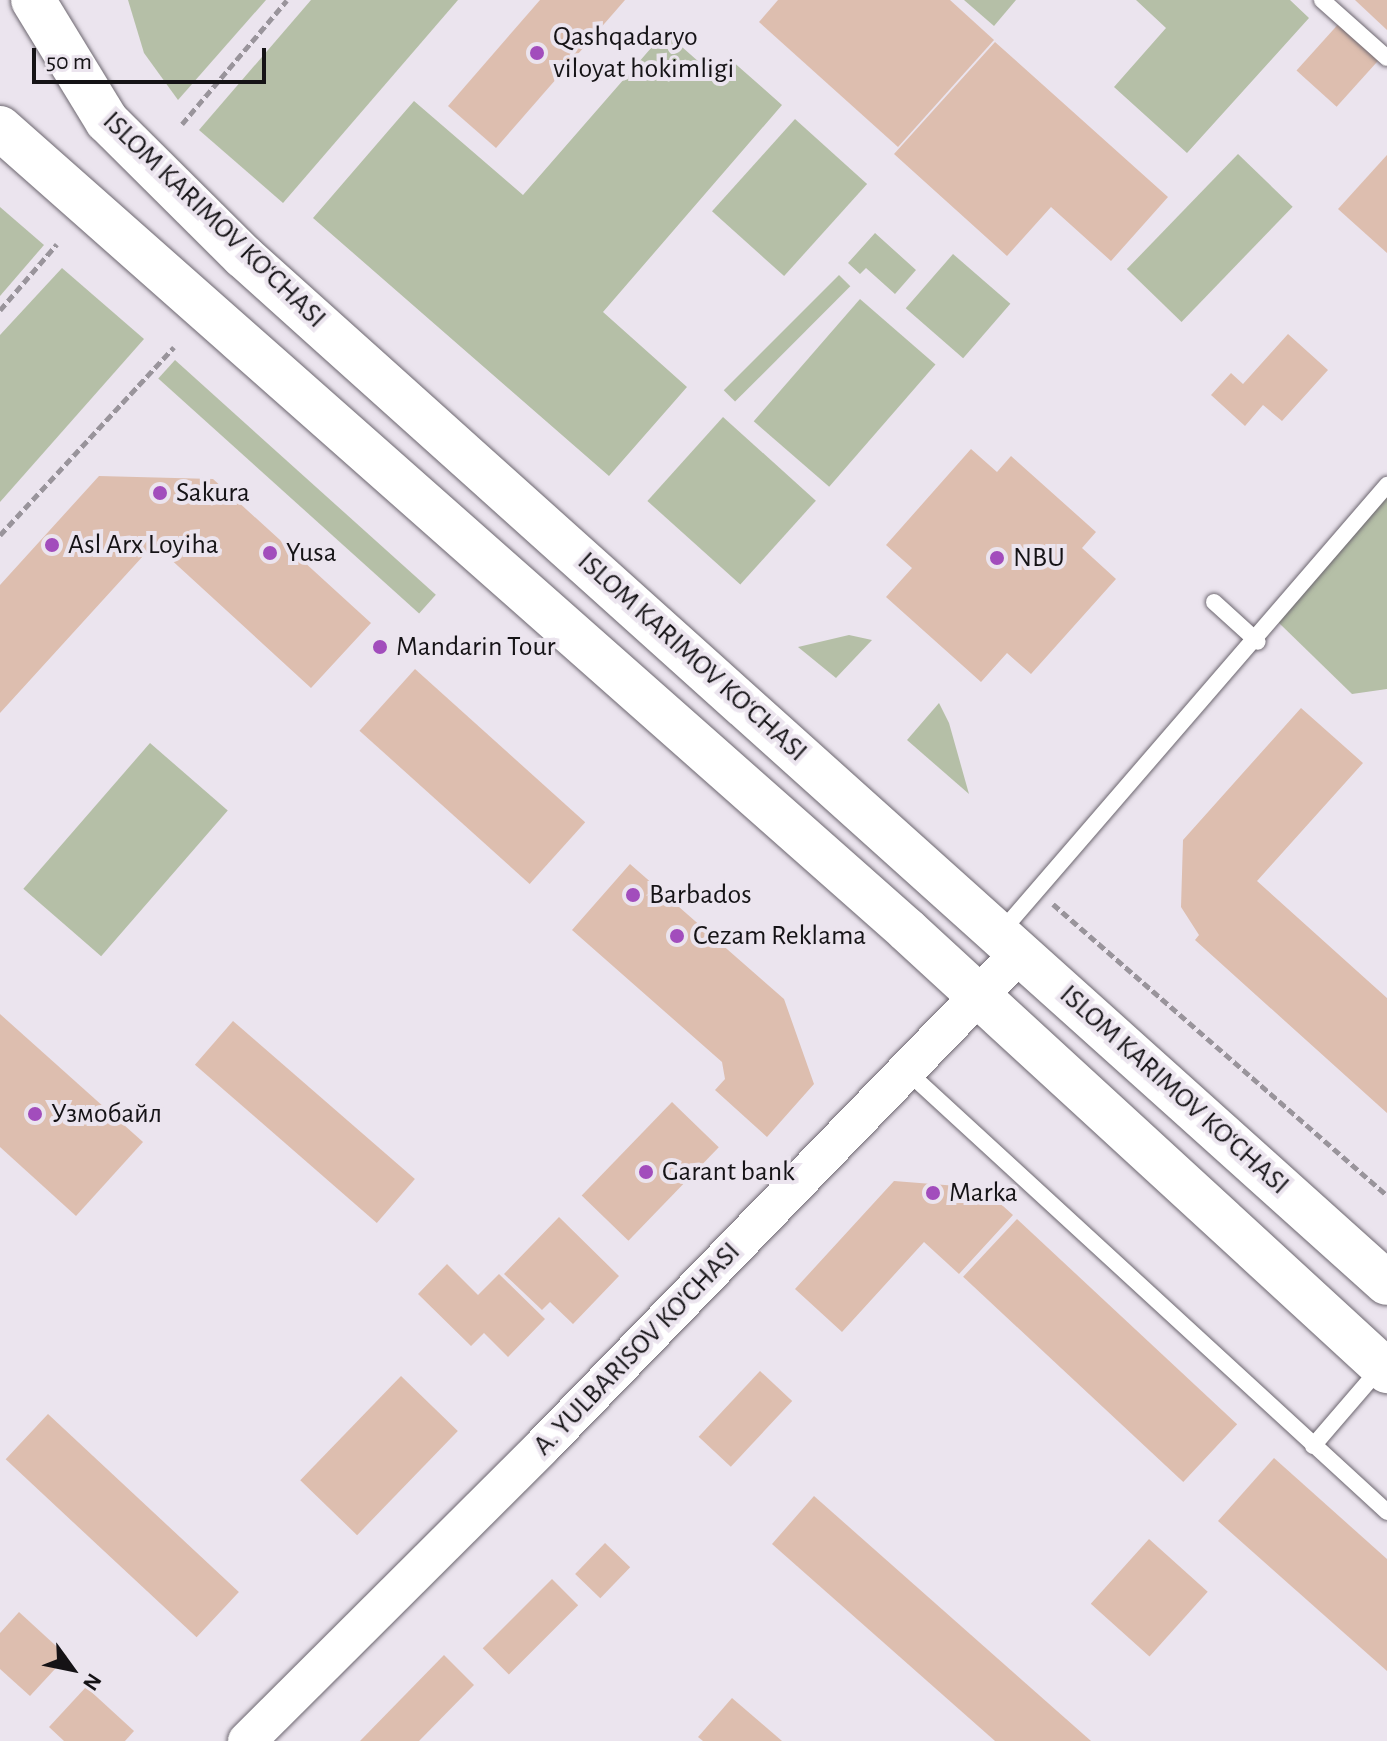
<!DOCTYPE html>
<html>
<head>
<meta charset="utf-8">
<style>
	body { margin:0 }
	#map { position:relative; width:1387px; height:1741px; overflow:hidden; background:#ebe4ee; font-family:"Alegreya Sans",sans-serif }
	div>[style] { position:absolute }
	.green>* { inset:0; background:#b5bfa7; transform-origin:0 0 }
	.building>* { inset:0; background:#ddbeaf; transform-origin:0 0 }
	.path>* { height:5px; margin-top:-2.5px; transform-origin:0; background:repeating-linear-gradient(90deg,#99949b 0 8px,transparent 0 12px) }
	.roads { filter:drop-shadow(0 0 2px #6c666f) drop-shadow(0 0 2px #6c666f) }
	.service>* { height:16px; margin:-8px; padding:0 8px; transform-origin:8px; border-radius:8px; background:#fff }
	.tertiary>* { height:38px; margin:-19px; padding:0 19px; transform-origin:19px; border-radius:19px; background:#fff }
	.primary>* { height:44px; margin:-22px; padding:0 22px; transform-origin:22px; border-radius:22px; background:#fff }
	.dots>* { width:22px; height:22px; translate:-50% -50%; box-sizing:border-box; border:4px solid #ebe4ee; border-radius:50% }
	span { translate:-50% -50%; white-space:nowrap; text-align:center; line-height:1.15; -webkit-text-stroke:8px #ebe4ee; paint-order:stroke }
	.poi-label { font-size:28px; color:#151316 }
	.left { translate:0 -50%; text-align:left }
	.street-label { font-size:28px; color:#151316 }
	.north { position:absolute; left:32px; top:1629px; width:80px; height:80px; -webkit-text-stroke:6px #ebe4ee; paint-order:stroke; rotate:123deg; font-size:22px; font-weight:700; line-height:32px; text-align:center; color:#151316 }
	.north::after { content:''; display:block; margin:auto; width:28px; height:36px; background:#151316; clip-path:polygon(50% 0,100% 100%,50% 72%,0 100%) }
	.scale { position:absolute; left:32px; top:48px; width:234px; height:36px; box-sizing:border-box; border:4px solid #151316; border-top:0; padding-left:10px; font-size:24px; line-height:28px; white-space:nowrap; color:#151316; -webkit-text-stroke:6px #ebe4ee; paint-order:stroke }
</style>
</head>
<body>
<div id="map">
	<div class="green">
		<i style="clip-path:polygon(128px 0,266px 0,178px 100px,144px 53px)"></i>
		<i style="clip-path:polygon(311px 0,458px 0,283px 203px,199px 130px)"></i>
		<i style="clip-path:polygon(964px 0,1016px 0,994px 26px)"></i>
		<i style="clip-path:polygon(1136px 0,1290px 0,1309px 18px,1187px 153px,1114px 87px,1166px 28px)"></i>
		<i style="clip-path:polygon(665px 32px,716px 77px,731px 60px,782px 105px,603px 312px,687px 387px,609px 476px,313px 218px,414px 101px,523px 195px)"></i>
		<i style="left:795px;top:119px;width:97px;height:124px;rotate:42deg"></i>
		<i style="left:1238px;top:154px;width:76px;height:160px;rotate:44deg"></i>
		<i style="clip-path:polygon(0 207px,44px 245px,0 296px)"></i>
		<i style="clip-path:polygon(875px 233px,916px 270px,895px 294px,866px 268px,860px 274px,848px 263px)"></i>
		<i style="left:953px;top:254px;width:76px;height:72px;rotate:41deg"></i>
		<i style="clip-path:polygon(62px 268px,144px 339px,0 502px,0 335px)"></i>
		<i style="left:839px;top:275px;width:16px;height:163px;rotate:45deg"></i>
		<i style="left:860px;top:299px;width:100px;height:162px;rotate:41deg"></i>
		<i style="left:175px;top:360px;width:351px;height:25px;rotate:42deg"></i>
		<i style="left:723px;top:417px;width:125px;height:113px;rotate:42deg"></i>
		<i style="clip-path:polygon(1387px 494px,1387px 689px,1352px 694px,1278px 622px)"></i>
		<i style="clip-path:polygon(849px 635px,872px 640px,836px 678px,798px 647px)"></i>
		<i style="clip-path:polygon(939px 703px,949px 723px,969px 794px,907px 740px)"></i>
		<i style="left:150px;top:743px;width:103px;height:193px;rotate:41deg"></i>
	</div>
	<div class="building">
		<i style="clip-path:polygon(540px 0,625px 0,496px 148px,448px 106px)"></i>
		<i style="clip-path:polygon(778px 0,950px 0,994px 40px,898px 147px,759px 22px)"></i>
		<i style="clip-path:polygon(1355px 0,1387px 0,1387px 30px)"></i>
		<i style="left:1342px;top:20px;width:54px;height:68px;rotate:42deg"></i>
		<i style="clip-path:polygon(995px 42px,1168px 197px,1111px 261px,1051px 207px,1007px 256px,894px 154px)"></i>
		<i style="clip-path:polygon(1387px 155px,1387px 253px,1338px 209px)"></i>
		<i style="clip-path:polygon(1288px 334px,1328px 370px,1282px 421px,1263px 405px,1245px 426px,1211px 395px,1231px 373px,1243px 384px)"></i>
		<i style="clip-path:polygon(971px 449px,997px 472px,1011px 456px,1096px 532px,1082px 548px,1116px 579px,1031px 674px,1007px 653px,981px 682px,886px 597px,912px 568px,886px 545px)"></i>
		<i style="clip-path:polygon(99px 476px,213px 479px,371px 623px,311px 688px,154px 544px,0 713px,0 585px)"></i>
		<i style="left:415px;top:669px;width:229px;height:83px;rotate:42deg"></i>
		<i style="clip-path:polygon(1301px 708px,1363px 763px,1257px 881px,1387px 998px,1387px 1113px,1195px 940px,1199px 935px,1181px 907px,1183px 840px)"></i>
		<i style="clip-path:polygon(630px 864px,784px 999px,814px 1084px,767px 1137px,715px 1090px,725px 1079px,722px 1062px,572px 930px)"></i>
		<i style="clip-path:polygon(0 1014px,143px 1142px,76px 1216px,0 1147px)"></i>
		<i style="left:233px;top:1021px;width:241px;height:58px;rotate:41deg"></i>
		<i style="left:672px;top:1102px;width:65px;height:130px;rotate:44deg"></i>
		<i style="clip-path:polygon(894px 1181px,983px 1188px,1013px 1215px,959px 1274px,924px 1242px,842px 1332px,795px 1289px)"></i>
		<i style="clip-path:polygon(559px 1217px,619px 1276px,573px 1324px,550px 1302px,542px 1310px,504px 1274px)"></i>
		<i style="left:1017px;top:1219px;width:301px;height:79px;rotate:43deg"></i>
		<i style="clip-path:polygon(447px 1264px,478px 1295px,499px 1274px,545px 1319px,508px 1357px,484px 1333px,471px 1346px,418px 1294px)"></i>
		<i style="left:760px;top:1371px;width:44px;height:90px;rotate:43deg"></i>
		<i style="left:401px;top:1376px;width:79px;height:145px;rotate:44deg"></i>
		<i style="left:48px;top:1414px;width:261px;height:62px;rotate:43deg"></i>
		<i style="clip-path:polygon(1274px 1458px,1387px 1559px,1387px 1671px,1218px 1521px)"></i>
		<i style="clip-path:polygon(814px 1496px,1091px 1741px,995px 1741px,772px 1544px)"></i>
		<i style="left:1149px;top:1539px;width:79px;height:87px;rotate:42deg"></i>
		<i style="left:605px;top:1543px;width:35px;height:43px;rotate:44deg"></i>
		<i style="left:552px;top:1579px;width:37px;height:98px;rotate:45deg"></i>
		<i style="clip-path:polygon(19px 1612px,67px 1656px,30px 1696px,0 1669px,0 1633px)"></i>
		<i style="clip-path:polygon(444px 1655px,474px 1685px,419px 1741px,360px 1741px)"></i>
		<i style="clip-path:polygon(86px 1687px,134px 1731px,125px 1741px,64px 1741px,49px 1727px)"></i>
		<i style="clip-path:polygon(732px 1698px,782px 1741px,703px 1741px,698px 1737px)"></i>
	</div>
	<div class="path">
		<i style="left:182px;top:124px;width:162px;rotate:-49.7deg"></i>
		<i style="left:0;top:310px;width:87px;rotate:-49.2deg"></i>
		<i style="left:0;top:535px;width:256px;rotate:-47.2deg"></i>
		<i style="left:1053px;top:904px;width:443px;rotate:41.1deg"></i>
	</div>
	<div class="roads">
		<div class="service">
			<i style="left:1322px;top:0;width:87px;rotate:41.7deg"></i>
			<i style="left:1214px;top:602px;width:59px;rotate:42.3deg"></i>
			<i style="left:1001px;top:932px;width:591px;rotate:-49.19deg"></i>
			<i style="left:909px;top:1073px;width:649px;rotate:42.56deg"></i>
			<i style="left:1313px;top:1446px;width:103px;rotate:-49.3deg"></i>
		</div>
		<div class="tertiary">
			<i style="left:247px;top:1741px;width:414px;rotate:-44.9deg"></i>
			<i style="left:540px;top:1449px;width:692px;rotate:-45.94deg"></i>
		</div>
		<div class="primary">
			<i style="left:33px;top:0;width:142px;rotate:58.6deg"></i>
			<i style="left:107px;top:121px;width:192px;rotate:44.8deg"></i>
			<i style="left:243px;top:256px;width:1537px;rotate:41.92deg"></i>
			<i style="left:0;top:128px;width:1211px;rotate:41.48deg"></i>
			<i style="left:907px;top:930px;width:652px;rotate:42.58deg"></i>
		</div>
	</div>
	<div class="dots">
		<i style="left:537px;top:53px;background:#a24dbc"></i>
		<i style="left:160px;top:493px;background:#a24dbc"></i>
		<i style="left:52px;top:545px;background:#a24dbc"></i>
		<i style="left:270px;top:553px;background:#a24dbc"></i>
		<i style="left:997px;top:558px;background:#a24dbc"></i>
		<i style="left:380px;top:647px;background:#a24dbc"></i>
		<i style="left:633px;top:895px;background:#a24dbc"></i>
		<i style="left:677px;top:936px;background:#a24dbc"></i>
		<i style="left:35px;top:1114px;background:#a24dbc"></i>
		<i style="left:646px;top:1172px;background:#a24dbc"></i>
		<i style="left:933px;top:1193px;background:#a24dbc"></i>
	</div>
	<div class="poi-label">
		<span class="left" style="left:553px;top:53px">Qashqadaryo<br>viloyat hokimligi</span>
		<span class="left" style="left:176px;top:493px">Sakura</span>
		<span class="left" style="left:68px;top:545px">Asl Arx Loyiha</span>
		<span class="left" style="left:286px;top:553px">Yusa</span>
		<span class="left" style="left:1013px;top:558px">NBU</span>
		<span class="left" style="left:396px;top:647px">Mandarin Tour</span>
		<span class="left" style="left:649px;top:895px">Barbados</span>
		<span class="left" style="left:693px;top:936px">Cezam Reklama</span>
		<span class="left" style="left:51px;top:1114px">Узмобайл</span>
		<span class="left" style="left:662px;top:1172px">Garant bank</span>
		<span class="left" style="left:949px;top:1193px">Marka</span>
	</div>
	<div class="street-label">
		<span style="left:214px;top:220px;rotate:44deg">ISLOM KARIMOV KO‘CHASI</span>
		<span style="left:692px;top:657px;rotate:42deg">ISLOM KARIMOV KO‘CHASI</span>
		<span style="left:1174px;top:1090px;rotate:42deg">ISLOM KARIMOV KO‘CHASI</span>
		<span style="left:637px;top:1349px;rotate:-46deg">A. YULBARISOV KO'CHASI</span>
	</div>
	<div class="north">N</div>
	<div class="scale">50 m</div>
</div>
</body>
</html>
